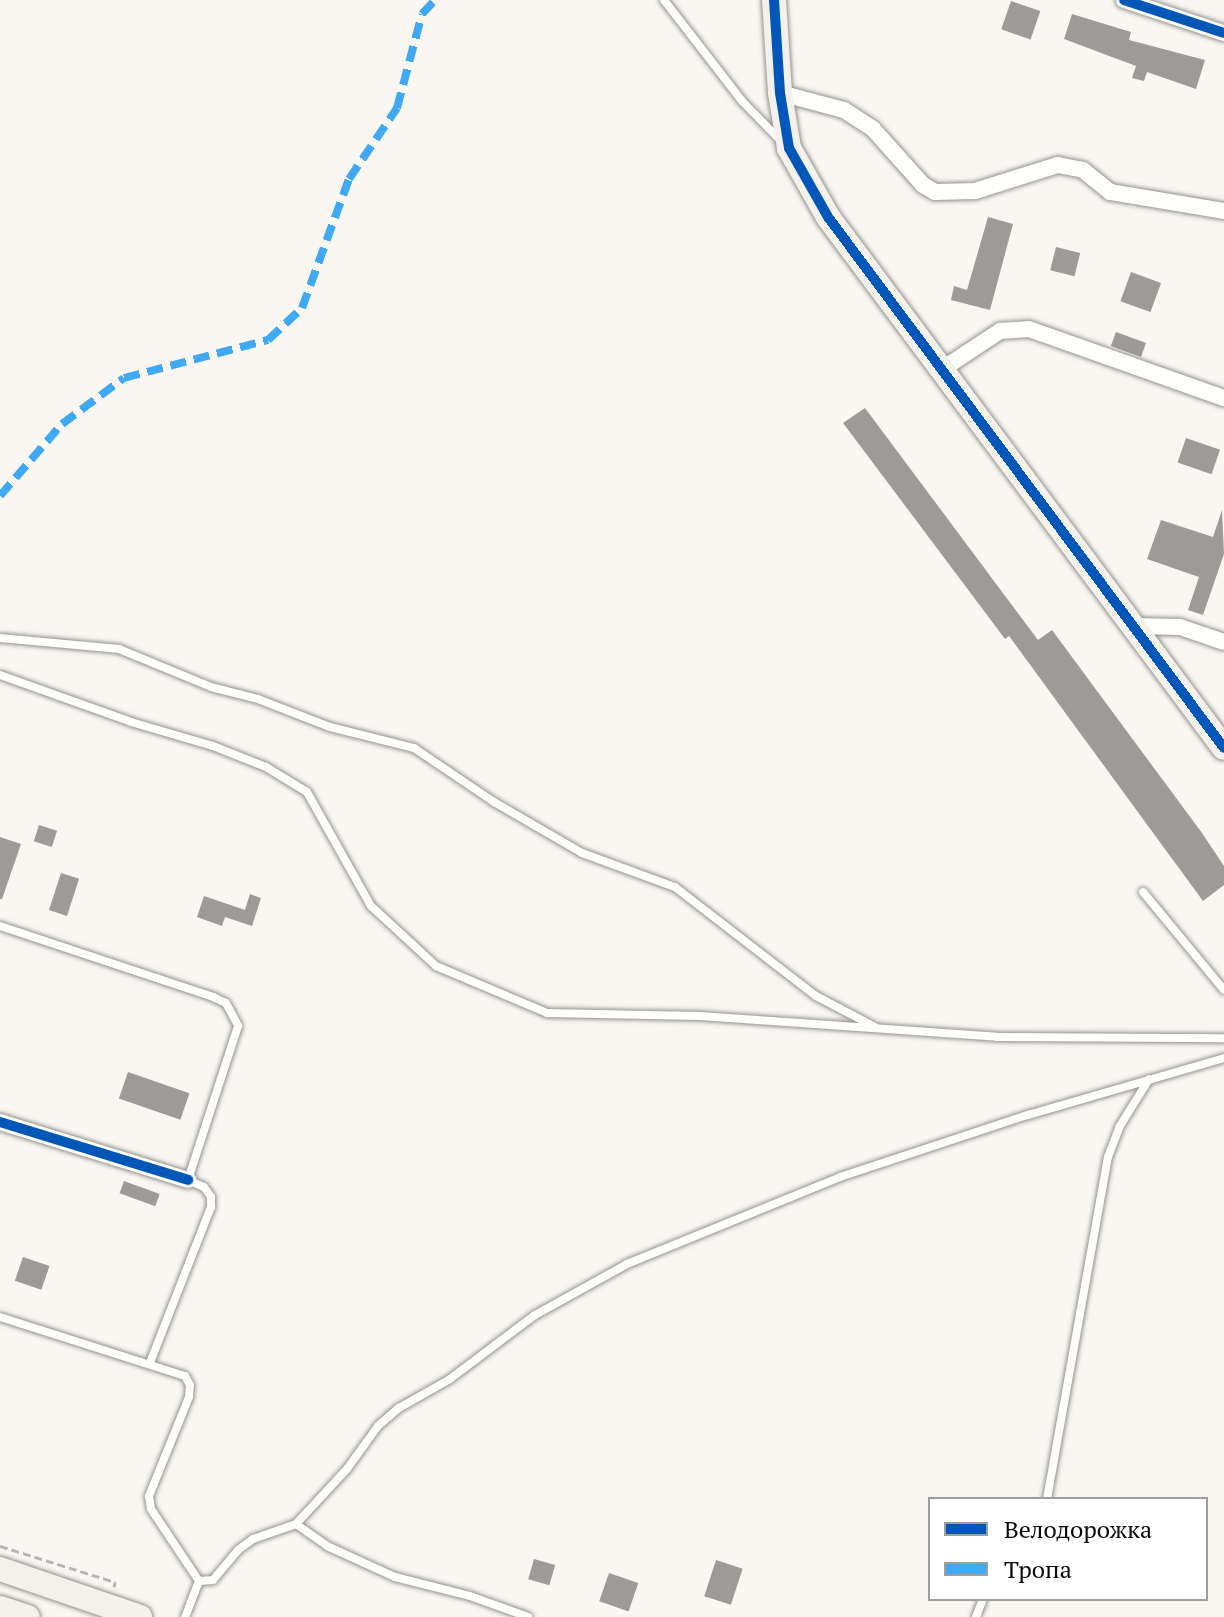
<!DOCTYPE html>
<html>
<head>
<meta charset="utf-8">
<style>
	body { margin:0 }
	#map { position:relative; width:1224px; height:1617px; overflow:hidden; background:#faf7f2; font-family:"PT Serif",serif }
	div>[style] { position:absolute }
	.building>* { inset:0; background:#9d9a97; transform-origin:0 0 }
	.path>* { height:3px; margin-top:-1.5px; transform-origin:0; background:repeating-linear-gradient(90deg,#b7b6b6 0 8px,transparent 0 12px) }
	.roads { filter:drop-shadow(0 0 2px #939290) drop-shadow(0 0 2px #939290) }
	.lane>* { height:8px; margin:-4px; padding:0 4px; transform-origin:4px; border-radius:4px; background:#fefefd }
	.street>* { height:16px; margin:-8px; padding:0 8px; transform-origin:8px; border-radius:8px; background:#fefefd }
	.secondary>* { height:24px; margin:-12px; padding:0 12px; transform-origin:12px; border-radius:12px; background:#f3f1ea }
	.quiet>* { height:8px; margin-top:-4px; transform-origin:0; background:repeating-linear-gradient(90deg,#3fa9f5 0 16px,transparent 0 24px) }
	.cycleway>* { height:10px; margin:-5px; padding:0 5px; transform-origin:5px; border-radius:5px; background:#0057b8 }
	span { translate:-50% -50%; white-space:nowrap; text-align:center; line-height:1.15; -webkit-text-stroke:8px #fff; paint-order:stroke }
	.legend { position:absolute; left:928px; top:1497px; width:280px; height:104px; box-sizing:border-box; background:#fff; border:2px solid #9e9e9e; margin:0; padding:10px 14px; list-style:none; font-size:24px; color:#0c0c0c }
	.legend li { display:flex; align-items:center; gap:16px; height:40px }
	.legend b { width:40px; border:2px solid #9e9e9e }
</style>
</head>
<body>
<div id="map">
	<div class="building">
		<i style="left:1011px;top:1px;width:31px;height:30px;rotate:19deg"></i>
		<i style="clip-path:polygon(1072px 14px,1131px 32px,1129px 40px,1205px 60px,1196px 89px,1147px 72px,1144px 81px,1132px 78px,1136px 66px,1064px 39px)"></i>
		<i style="clip-path:polygon(988px 217px,1013px 224px,990px 310px,951px 300px,954px 286px,967px 290px)"></i>
		<i style="left:1056px;top:247px;width:25px;height:24px;rotate:14deg"></i>
		<i style="left:1131px;top:272px;width:32px;height:31px;rotate:20deg"></i>
		<i style="left:1116px;top:332px;width:32px;height:15px;rotate:20deg"></i>
		<i style="clip-path:polygon(865px 408px,1038px 640px,1052px 630px,1202px 833px,1224px 866px,1224px 885px,1203px 901px,1009px 636px,1005px 639px,843px 423px)"></i>
		<i style="left:1186px;top:438px;width:36px;height:26px;rotate:19deg"></i>
		<i style="clip-path:polygon(1222px 510px,1224px 554px,1203px 615px,1188px 610px,1199px 577px,1147px 559px,1161px 520px,1213px 537px)"></i>
		<i style="left:39px;top:825px;width:19px;height:17px;rotate:18deg"></i>
		<i style="clip-path:polygon(0 837px,21px 844px,2px 899px,0 899px)"></i>
		<i style="left:61px;top:873px;width:19px;height:39px;rotate:18deg"></i>
		<i style="clip-path:polygon(250px 894px,261px 898px,252px 926px,225px 917px,222px 926px,197px 917px,204px 896px,245px 910px)"></i>
		<i style="left:128px;top:1072px;width:65px;height:28px;rotate:19deg"></i>
		<i style="left:124px;top:1181px;width:38px;height:13px;rotate:20deg"></i>
		<i style="left:23px;top:1257px;width:28px;height:25px;rotate:19deg"></i>
		<i style="left:534px;top:1559px;width:22px;height:21px;rotate:16deg"></i>
		<i style="left:716px;top:1560px;width:28px;height:38px;rotate:18deg"></i>
		<i style="left:609px;top:1573px;width:31px;height:30px;rotate:19deg"></i>
	</div>
	<div class="path">
		<i style="left:0;top:1546px;width:121px;rotate:17.4deg"></i>
		<i style="left:115px;top:1582px;width:5px;rotate:101deg"></i>
	</div>
	<div class="roads">
		<div class="lane">
			<i style="left:664px;top:0;width:128px;rotate:52.3deg"></i>
			<i style="left:742px;top:101px;width:56px;rotate:45.7deg"></i>
			<i style="left:0;top:638px;width:120px;rotate:5.3deg"></i>
			<i style="left:119px;top:649px;width:100px;rotate:22.4deg"></i>
			<i style="left:211px;top:687px;width:49px;rotate:14.3deg"></i>
			<i style="left:258px;top:699px;width:77px;rotate:21.3deg"></i>
			<i style="left:330px;top:727px;width:87px;rotate:14deg"></i>
			<i style="left:414px;top:748px;width:97px;rotate:34deg"></i>
			<i style="left:494px;top:802px;width:102px;rotate:30.1deg"></i>
			<i style="left:582px;top:853px;width:99px;rotate:20.1deg"></i>
			<i style="left:675px;top:887px;width:178px;rotate:37.7deg"></i>
			<i style="left:816px;top:996px;width:67px;rotate:27.7deg"></i>
			<i style="left:0;top:675px;width:139px;rotate:19.7deg"></i>
			<i style="left:131px;top:722px;width:85px;rotate:16.3deg"></i>
			<i style="left:213px;top:746px;width:57px;rotate:21.6deg"></i>
			<i style="left:266px;top:767px;width:48px;rotate:31.4deg"></i>
			<i style="left:307px;top:792px;width:131px;rotate:60.7deg"></i>
			<i style="left:371px;top:906px;width:88px;rotate:42.7deg"></i>
			<i style="left:436px;top:966px;width:121px;rotate:22.9deg"></i>
			<i style="left:547px;top:1013px;width:153px;rotate:1.1deg"></i>
			<i style="left:700px;top:1016px;width:298px;rotate:4deg"></i>
			<i style="left:997px;top:1037px;width:227px;rotate:0.3deg"></i>
			<i style="left:1143px;top:892px;width:127px;rotate:50.4deg"></i>
			<i style="left:0;top:926px;width:225px;rotate:18.4deg"></i>
			<i style="left:213px;top:997px;width:14px;rotate:25deg"></i>
			<i style="left:226px;top:1003px;width:26px;rotate:62deg"></i>
			<i style="left:238px;top:1026px;width:162px;rotate:108deg"></i>
			<i style="left:188px;top:1180px;width:17px;rotate:24deg"></i>
			<i style="left:204px;top:1187px;width:12px;rotate:55deg"></i>
			<i style="left:211px;top:1197px;width:10px;rotate:90deg"></i>
			<i style="left:211px;top:1207px;width:168px;rotate:111.4deg"></i>
			<i style="left:0;top:1317px;width:194px;rotate:17.7deg"></i>
			<i style="left:185px;top:1376px;width:10px;rotate:61deg"></i>
			<i style="left:190px;top:1385px;width:12px;rotate:95deg"></i>
			<i style="left:189px;top:1397px;width:107px;rotate:112deg"></i>
			<i style="left:149px;top:1496px;width:13px;rotate:81deg"></i>
			<i style="left:151px;top:1509px;width:87px;rotate:56.3deg"></i>
			<i style="left:199px;top:1581px;width:39px;rotate:111deg"></i>
			<i style="left:1047px;top:1499px;width:347px;rotate:-79.9deg"></i>
			<i style="left:1108px;top:1157px;width:33px;rotate:-69deg"></i>
			<i style="left:1120px;top:1126px;width:55px;rotate:-58.3deg"></i>
			<i style="left:296px;top:1524px;width:38px;rotate:35deg"></i>
			<i style="left:327px;top:1546px;width:75px;rotate:24.5deg"></i>
			<i style="left:395px;top:1577px;width:77px;rotate:14.2deg"></i>
			<i style="left:470px;top:1596px;width:62px;rotate:19.9deg"></i>
			<i style="left:199px;top:1581px;width:14px;rotate:-4deg"></i>
			<i style="left:213px;top:1580px;width:39px;rotate:-50deg"></i>
			<i style="left:238px;top:1550px;width:19px;rotate:-36deg"></i>
			<i style="left:253px;top:1539px;width:46px;rotate:-19.2deg"></i>
			<i style="left:296px;top:1524px;width:75px;rotate:-47.2deg"></i>
			<i style="left:347px;top:1469px;width:53px;rotate:-54.2deg"></i>
			<i style="left:378px;top:1426px;width:28px;rotate:-41deg"></i>
			<i style="left:399px;top:1408px;width:59px;rotate:-29.6deg"></i>
			<i style="left:450px;top:1379px;width:106px;rotate:-37deg"></i>
			<i style="left:535px;top:1315px;width:105px;rotate:-29deg"></i>
			<i style="left:627px;top:1264px;width:230px;rotate:-22.2deg"></i>
			<i style="left:840px;top:1177px;width:198px;rotate:-18.3deg"></i>
			<i style="left:1028px;top:1115px;width:204px;rotate:-16.2deg"></i>
			<i style="left:976px;top:1617px;width:19px;rotate:-69deg"></i>
		</div>
		<div class="street">
			<i style="left:1124px;top:0;width:105px;rotate:18.3deg"></i>
			<i style="left:780px;top:93px;width:66px;rotate:14.9deg"></i>
			<i style="left:844px;top:110px;width:35px;rotate:33deg"></i>
			<i style="left:873px;top:129px;width:75px;rotate:48.2deg"></i>
			<i style="left:923px;top:185px;width:14px;rotate:30deg"></i>
			<i style="left:935px;top:192px;width:40px;rotate:-1.4deg"></i>
			<i style="left:975px;top:191px;width:87px;rotate:-17.4deg"></i>
			<i style="left:1058px;top:165px;width:25px;rotate:11deg"></i>
			<i style="left:1083px;top:170px;width:35px;rotate:39deg"></i>
			<i style="left:1110px;top:192px;width:116px;rotate:9.5deg"></i>
			<i style="left:941px;top:370px;width:71px;rotate:-33.5deg"></i>
			<i style="left:1000px;top:331px;width:29px;rotate:-4deg"></i>
			<i style="left:1029px;top:329px;width:207px;rotate:19.5deg"></i>
			<i style="left:1132px;top:626px;width:48px;rotate:1.2deg"></i>
			<i style="left:1180px;top:627px;width:46px;rotate:18.8deg"></i>
			<i style="left:0;top:1122px;width:197px;rotate:17.1deg"></i>
		</div>
		<div class="secondary">
			<i style="left:774px;top:0;width:93px;rotate:86.3deg"></i>
			<i style="left:780px;top:93px;width:56px;rotate:80.7deg"></i>
			<i style="left:789px;top:148px;width:79px;rotate:60.5deg"></i>
			<i style="left:828px;top:217px;width:662px;rotate:53.29deg"></i>
			<i style="left:0;top:1569px;width:148px;rotate:18.9deg"></i>
			<i style="left:0;top:1608px;width:29px;rotate:18deg"></i>
		</div>
	</div>
	<div class="quiet">
		<i style="left:0;top:496px;width:95px;rotate:-49.3deg"></i>
		<i style="left:62px;top:424px;width:77px;rotate:-36.6deg"></i>
		<i style="left:124px;top:378px;width:149px;rotate:-14.8deg"></i>
		<i style="left:268px;top:340px;width:47px;rotate:-43.3deg"></i>
		<i style="left:302px;top:308px;width:137px;rotate:-70deg"></i>
		<i style="left:349px;top:179px;width:86px;rotate:-55.9deg"></i>
		<i style="left:397px;top:108px;width:97px;rotate:-75.1deg"></i>
		<i style="left:422px;top:14px;width:19px;rotate:-47deg"></i>
	</div>
	<div class="cycleway">
		<i style="left:774px;top:0;width:93px;rotate:86.3deg"></i>
		<i style="left:780px;top:93px;width:56px;rotate:80.7deg"></i>
		<i style="left:789px;top:148px;width:79px;rotate:60.5deg"></i>
		<i style="left:828px;top:217px;width:662px;rotate:53.29deg"></i>
		<i style="left:1124px;top:0;width:105px;rotate:18.3deg"></i>
		<i style="left:0;top:1122px;width:197px;rotate:17.1deg"></i>
	</div>
	<ul class="legend">
	<li><b style="height:10px;background:#0057b8"></b>Велодорожка</li>
	<li><b style="height:10px;background:#3fa9f5"></b>Тропа</li>
	</ul>
</div>
</body>
</html>
